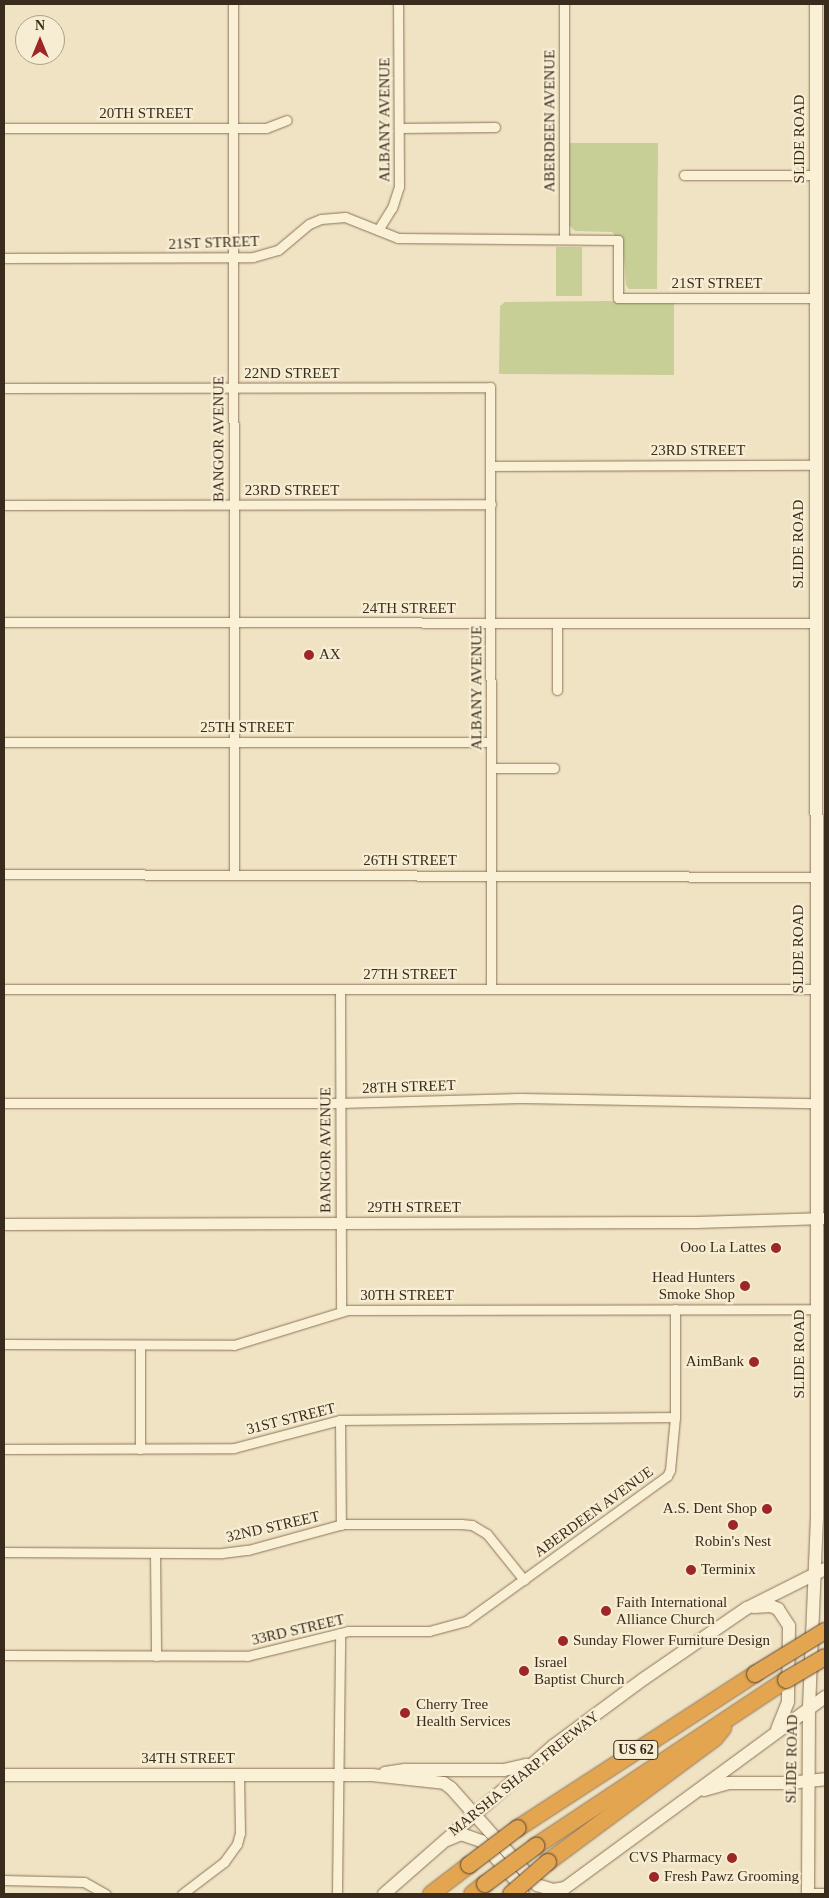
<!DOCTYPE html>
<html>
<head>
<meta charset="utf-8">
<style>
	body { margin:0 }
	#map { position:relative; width:829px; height:1898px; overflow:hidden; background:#f0e3c3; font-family:Georgia,serif }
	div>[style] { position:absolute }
	.green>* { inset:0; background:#c7cf96; transform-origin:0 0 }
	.roads { filter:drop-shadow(0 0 1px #8b7459) drop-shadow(0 0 1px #8b7459) }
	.minor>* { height:9px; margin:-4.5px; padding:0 4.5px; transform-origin:4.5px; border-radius:4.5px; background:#faf0d6 }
	.tertiary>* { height:11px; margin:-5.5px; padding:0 5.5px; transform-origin:5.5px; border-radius:5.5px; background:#faf0d6 }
	.secondary>* { height:12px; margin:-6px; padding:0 6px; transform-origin:6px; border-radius:6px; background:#faf0d6 }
	.motorway>* { height:16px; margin:-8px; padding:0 8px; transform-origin:8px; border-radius:8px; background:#e3a550 }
	.bridges { filter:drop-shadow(0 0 1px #59422d) drop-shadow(0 0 1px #59422d) }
	.motorway-bridge>* { height:16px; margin:-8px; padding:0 8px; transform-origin:8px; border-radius:8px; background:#e3a550 }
	.dots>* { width:14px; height:14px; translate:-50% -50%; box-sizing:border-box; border:2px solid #f7edd3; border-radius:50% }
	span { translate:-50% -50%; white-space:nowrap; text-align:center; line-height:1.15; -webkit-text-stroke:4.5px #f7edd3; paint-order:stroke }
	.shield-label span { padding:1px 4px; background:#f7edd3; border:1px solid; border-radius:4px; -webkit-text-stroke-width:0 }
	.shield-label { font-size:14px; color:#3a2c1d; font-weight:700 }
	.street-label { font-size:15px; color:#3a2c1d }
	.poi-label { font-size:15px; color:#3a2c1d }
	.left { translate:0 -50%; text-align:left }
	.right { translate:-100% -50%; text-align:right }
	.frame { position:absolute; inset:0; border:5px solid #3a2c1d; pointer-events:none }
	.north { position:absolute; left:15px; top:15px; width:50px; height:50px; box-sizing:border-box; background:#f7edd3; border:1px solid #aba08a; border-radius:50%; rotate:0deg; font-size:14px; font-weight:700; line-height:20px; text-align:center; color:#3a2c1d }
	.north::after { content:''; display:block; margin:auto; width:18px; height:22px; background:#9d2726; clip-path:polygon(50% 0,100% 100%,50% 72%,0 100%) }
</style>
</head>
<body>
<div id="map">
	<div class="green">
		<i style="clip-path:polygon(569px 143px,658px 143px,657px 289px,629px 289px,626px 285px,623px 245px,612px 232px,575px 231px,569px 225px)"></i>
		<i style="left:556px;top:247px;width:26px;height:49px"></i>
		<i style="clip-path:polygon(607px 301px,674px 303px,674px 375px,499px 374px,500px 306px,505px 302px)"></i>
	</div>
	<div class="roads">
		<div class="minor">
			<i style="left:233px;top:4px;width:870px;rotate:89.93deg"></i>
			<i style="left:564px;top:4px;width:234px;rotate:90deg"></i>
			<i style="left:4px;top:128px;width:262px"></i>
			<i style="left:266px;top:128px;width:22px;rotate:-21deg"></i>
			<i style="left:399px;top:128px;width:96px;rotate:-0.6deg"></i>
			<i style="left:684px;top:175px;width:132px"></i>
			<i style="left:378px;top:230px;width:26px;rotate:-58deg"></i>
			<i style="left:392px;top:208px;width:22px;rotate:-72deg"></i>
			<i style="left:399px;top:187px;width:183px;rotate:-90.3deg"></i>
			<i style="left:4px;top:258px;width:249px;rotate:-0.2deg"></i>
			<i style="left:253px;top:257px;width:26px;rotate:-16deg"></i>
			<i style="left:278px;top:250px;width:40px;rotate:-40deg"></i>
			<i style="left:309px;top:224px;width:13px;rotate:-23deg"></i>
			<i style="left:321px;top:219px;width:24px;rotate:-5deg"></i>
			<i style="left:345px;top:217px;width:57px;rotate:21.6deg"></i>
			<i style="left:398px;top:238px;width:220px;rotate:0.5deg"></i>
			<i style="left:618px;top:240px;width:58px;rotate:90deg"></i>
			<i style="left:618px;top:298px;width:198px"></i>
			<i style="left:4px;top:388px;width:486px;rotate:-0.1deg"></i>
			<i style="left:490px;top:387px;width:602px;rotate:89.9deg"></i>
			<i style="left:491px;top:466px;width:324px;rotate:-0.2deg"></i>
			<i style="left:4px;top:505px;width:487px;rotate:-0.1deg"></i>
			<i style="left:4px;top:622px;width:811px;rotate:0.07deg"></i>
			<i style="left:557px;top:690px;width:67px;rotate:-90deg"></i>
			<i style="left:4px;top:742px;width:487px"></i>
			<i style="left:491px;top:768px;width:63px"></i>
			<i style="left:4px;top:874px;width:811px;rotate:0.21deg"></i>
			<i style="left:4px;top:989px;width:812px"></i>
			<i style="left:340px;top:989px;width:322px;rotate:89.8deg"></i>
			<i style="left:4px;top:1103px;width:335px"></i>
			<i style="left:339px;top:1103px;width:182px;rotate:-1.6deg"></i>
			<i style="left:521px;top:1098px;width:295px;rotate:1deg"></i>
			<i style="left:4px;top:1344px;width:230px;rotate:0.2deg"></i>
			<i style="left:234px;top:1345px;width:119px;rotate:-17.1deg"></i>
			<i style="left:348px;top:1310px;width:469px;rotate:-0.1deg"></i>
			<i style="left:340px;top:1420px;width:105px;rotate:89.5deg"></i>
			<i style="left:4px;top:1449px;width:230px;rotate:-0.2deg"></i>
			<i style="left:234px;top:1448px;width:110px;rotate:-14.8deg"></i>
			<i style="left:340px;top:1420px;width:335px;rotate:-0.5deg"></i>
			<i style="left:140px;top:1449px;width:104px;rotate:-90deg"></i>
			<i style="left:4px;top:1552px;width:218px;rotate:0.3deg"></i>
			<i style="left:222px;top:1553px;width:26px;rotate:-7deg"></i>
			<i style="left:248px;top:1550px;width:98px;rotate:-15.3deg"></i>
			<i style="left:343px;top:1524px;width:118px"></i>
			<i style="left:461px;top:1524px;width:11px;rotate:5deg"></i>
			<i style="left:472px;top:1525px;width:17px;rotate:31deg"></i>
			<i style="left:487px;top:1534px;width:59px;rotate:51.2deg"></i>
			<i style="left:155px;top:1553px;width:103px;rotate:89.4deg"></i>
			<i style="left:4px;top:1655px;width:243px;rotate:0.2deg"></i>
			<i style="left:247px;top:1656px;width:104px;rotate:-13.9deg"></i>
			<i style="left:348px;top:1631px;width:81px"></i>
			<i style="left:429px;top:1631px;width:38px;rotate:-15deg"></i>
			<i style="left:466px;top:1621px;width:248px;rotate:-35.8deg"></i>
			<i style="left:667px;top:1476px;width:7px;rotate:-63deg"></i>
			<i style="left:670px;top:1470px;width:53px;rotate:-84.6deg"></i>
			<i style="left:675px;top:1417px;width:108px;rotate:-90deg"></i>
			<i style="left:4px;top:1880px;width:80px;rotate:1.4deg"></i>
			<i style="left:84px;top:1882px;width:25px;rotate:29deg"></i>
			<i style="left:808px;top:1893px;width:17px"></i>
			<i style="left:182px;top:1894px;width:53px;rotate:-37.3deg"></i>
			<i style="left:224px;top:1862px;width:22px;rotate:-54deg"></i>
			<i style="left:237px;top:1844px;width:11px;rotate:-75deg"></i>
			<i style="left:240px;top:1833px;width:58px;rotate:-91deg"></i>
			<i style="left:337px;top:1894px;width:261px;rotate:-89.3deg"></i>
		</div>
		<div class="tertiary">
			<i style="left:4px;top:1224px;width:692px;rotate:-0.17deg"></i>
			<i style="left:696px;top:1222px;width:129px;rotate:-1.8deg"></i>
		</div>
		<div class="secondary">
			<i style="left:754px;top:1607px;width:17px;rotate:-3deg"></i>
			<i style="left:771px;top:1606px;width:8px;rotate:23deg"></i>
			<i style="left:778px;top:1609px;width:20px;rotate:57deg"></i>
			<i style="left:789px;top:1626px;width:76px;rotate:90.8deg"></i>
			<i style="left:788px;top:1702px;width:29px;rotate:112deg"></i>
			<i style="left:385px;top:1773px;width:20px;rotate:-9deg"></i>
			<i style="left:405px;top:1770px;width:99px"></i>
			<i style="left:504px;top:1770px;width:23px;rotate:-13deg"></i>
			<i style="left:4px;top:1775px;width:368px"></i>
			<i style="left:372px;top:1775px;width:72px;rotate:6.3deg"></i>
			<i style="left:444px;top:1783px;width:9px;rotate:36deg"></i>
			<i style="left:451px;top:1788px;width:130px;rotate:48.4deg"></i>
			<i style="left:537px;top:1885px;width:17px;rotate:17deg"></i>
			<i style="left:553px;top:1890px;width:11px;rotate:-10deg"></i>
			<i style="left:704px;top:1790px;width:25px;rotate:-16deg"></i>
			<i style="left:728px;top:1783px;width:61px"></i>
			<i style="left:789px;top:1783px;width:36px;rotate:-6deg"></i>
			<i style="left:447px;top:1840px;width:15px;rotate:-23deg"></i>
			<i style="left:461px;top:1834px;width:21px;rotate:19deg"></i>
			<i style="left:481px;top:1841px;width:53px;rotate:48.8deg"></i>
			<i style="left:516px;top:1881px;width:15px;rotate:62deg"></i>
			<i style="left:558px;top:1893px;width:331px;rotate:-36.3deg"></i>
			<i style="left:384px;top:1894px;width:225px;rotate:-41.2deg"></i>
			<i style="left:553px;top:1746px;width:114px;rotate:-36.5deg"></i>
			<i style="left:645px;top:1678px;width:124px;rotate:-34.5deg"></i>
			<i style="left:747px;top:1608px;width:87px;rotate:-26.6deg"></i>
			<i style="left:808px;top:1894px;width:186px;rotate:-89.7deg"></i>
			<i style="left:809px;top:1708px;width:190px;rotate:-87.6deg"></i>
			<i style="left:817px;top:1518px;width:1514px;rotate:-90.04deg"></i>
		</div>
		<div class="motorway">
			<i style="left:518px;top:1828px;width:283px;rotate:-33deg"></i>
			<i style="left:536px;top:1846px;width:300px;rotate:-33.6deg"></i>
			<i style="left:548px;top:1862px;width:208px;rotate:-36.6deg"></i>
			<i style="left:715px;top:1738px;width:13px;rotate:-51deg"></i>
			<i style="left:431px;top:1894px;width:48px;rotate:-37.3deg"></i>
			<i style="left:472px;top:1894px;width:16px;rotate:-38deg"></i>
		</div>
	</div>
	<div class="bridges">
		<div class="motorway-bridge">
			<i style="left:755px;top:1674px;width:82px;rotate:-31.6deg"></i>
			<i style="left:786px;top:1680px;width:45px;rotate:-30.5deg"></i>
			<i style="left:469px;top:1865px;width:61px;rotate:-37.1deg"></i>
			<i style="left:485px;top:1884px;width:64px;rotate:-36.7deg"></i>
			<i style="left:511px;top:1894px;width:49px;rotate:-40.9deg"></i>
		</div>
	</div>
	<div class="dots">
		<i style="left:309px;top:655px;background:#9d2726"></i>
		<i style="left:776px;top:1248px;background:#9d2726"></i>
		<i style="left:745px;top:1286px;background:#9d2726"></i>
		<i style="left:754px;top:1362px;background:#9d2726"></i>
		<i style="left:767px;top:1509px;background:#9d2726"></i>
		<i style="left:733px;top:1525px;background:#9d2726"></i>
		<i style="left:691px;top:1570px;background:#9d2726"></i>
		<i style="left:606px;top:1611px;background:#9d2726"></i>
		<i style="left:563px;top:1641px;background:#9d2726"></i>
		<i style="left:524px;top:1671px;background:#9d2726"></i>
		<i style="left:405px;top:1713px;background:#9d2726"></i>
		<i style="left:732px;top:1858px;background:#9d2726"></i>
		<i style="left:654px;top:1877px;background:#9d2726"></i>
	</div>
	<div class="shield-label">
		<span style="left:636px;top:1750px">US 62</span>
	</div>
	<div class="street-label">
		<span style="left:146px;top:114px">20TH STREET</span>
		<span style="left:385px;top:120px;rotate:-90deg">ALBANY AVENUE</span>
		<span style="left:550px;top:121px;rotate:-90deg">ABERDEEN AVENUE</span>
		<span style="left:800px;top:139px;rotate:-90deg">SLIDE ROAD</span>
		<span style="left:214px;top:243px;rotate:-2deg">21ST STREET</span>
		<span style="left:717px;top:284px">21ST STREET</span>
		<span style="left:292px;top:374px">22ND STREET</span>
		<span style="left:219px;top:439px;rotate:-90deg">BANGOR AVENUE</span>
		<span style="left:698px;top:451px">23RD STREET</span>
		<span style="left:292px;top:491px">23RD STREET</span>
		<span style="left:799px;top:544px;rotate:-90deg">SLIDE ROAD</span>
		<span style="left:409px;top:609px">24TH STREET</span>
		<span style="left:477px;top:688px;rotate:-90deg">ALBANY AVENUE</span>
		<span style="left:247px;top:728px">25TH STREET</span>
		<span style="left:410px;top:861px">26TH STREET</span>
		<span style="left:799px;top:949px;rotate:-90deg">SLIDE ROAD</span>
		<span style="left:410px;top:975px">27TH STREET</span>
		<span style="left:409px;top:1087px;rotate:-2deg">28TH STREET</span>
		<span style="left:326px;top:1150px;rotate:-90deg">BANGOR AVENUE</span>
		<span style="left:414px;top:1208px">29TH STREET</span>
		<span style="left:407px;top:1296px">30TH STREET</span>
		<span style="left:800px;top:1354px;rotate:-90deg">SLIDE ROAD</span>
		<span style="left:291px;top:1419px;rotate:-14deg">31ST STREET</span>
		<span style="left:594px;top:1512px;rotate:-36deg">ABERDEEN AVENUE</span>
		<span style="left:273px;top:1527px;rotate:-13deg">32ND STREET</span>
		<span style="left:298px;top:1630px;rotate:-13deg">33RD STREET</span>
		<span style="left:188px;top:1759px">34TH STREET</span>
		<span style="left:792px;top:1759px;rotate:-89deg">SLIDE ROAD</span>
		<span style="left:524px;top:1774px;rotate:-39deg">MARSHA SHARP FREEWAY</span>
	</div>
	<div class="poi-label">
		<span class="left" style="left:319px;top:655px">AX</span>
		<span class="right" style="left:766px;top:1248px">Ooo La Lattes</span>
		<span class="right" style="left:735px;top:1286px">Head Hunters<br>Smoke Shop</span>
		<span class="right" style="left:744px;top:1362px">AimBank</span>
		<span class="right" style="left:757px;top:1509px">A.S. Dent Shop</span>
		<span style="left:733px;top:1542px">Robin's Nest</span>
		<span class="left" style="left:701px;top:1570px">Terminix</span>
		<span class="left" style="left:616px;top:1611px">Faith International<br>Alliance Church</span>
		<span class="left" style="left:573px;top:1641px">Sunday Flower Furniture Design</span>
		<span class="left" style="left:534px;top:1671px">Israel<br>Baptist Church</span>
		<span class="left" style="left:416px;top:1713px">Cherry Tree<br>Health Services</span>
		<span class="right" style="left:722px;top:1858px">CVS Pharmacy</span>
		<span class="left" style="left:664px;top:1877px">Fresh Pawz Grooming</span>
	</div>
	<div class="frame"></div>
	<div class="north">N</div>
</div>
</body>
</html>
